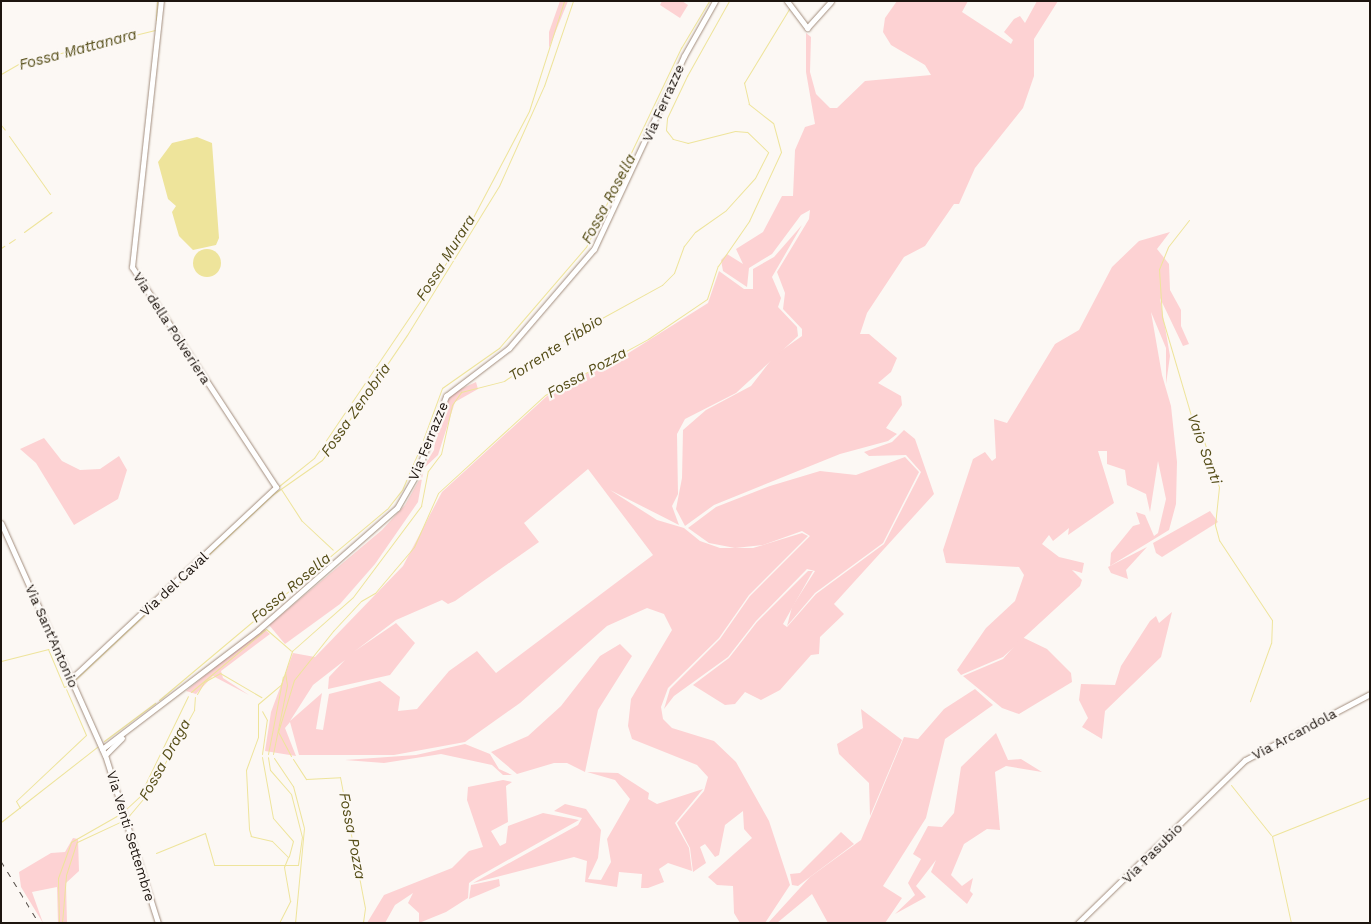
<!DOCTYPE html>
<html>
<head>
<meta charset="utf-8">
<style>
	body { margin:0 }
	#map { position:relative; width:1371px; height:924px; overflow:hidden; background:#fcf8f4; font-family:"Work Sans",sans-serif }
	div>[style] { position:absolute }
	.green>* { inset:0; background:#fdd2d3 }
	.water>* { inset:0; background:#eee49b }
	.round { border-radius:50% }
	.stream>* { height:1px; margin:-0.5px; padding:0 0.5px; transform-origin:0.5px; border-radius:0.5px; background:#eee49b }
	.roads { filter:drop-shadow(0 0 1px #a28d7d) drop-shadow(0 0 1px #a28d7d) }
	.secondary>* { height:5px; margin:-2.5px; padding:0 2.5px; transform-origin:2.5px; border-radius:2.5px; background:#fff }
	.rail>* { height:1px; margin-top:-0.5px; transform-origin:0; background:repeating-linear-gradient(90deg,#554e48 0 6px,transparent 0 12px) }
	span { translate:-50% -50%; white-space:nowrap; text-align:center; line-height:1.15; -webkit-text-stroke:4.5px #fcf8f4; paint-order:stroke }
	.street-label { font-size:14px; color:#1d150f }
	.water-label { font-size:15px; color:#554d17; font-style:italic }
	.frame { position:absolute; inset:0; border:2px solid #1d150f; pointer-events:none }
</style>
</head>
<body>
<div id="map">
	<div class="green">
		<i style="clip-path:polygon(560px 1px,568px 1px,549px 48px,549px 32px)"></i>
		<i style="clip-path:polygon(662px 1px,682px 1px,688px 5px,680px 18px,660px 5px)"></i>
		<i style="clip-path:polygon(897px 1px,968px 1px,962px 12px,1011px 44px,1013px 40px,1004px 32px,1014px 19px,1020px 16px,1025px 23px,1037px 1px,1058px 1px,1034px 39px,1034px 76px,1023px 108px,975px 168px,959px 204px,954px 204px,925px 246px,904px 257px,867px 313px,860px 334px,869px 334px,897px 358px,891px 372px,878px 383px,901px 396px,902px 405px,886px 428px,897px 434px,888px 441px,840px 454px,714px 505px,685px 526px,676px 509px,682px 478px,683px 430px,706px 410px,751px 386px,775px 355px,802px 336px,802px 329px,783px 309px,785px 293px,777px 272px,809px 219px,810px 210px,801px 215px,772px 254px,749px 268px,747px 287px,723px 271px,721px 260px,727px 254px,743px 264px,736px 249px,763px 232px,782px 196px,793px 196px,795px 150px,805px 127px,815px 124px,806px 72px,806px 33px,811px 37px,810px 72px,816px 94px,830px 108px,837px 108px,865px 81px,931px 75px,925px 65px,891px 45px,883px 32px,885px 18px)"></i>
		<i style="clip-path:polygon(evenodd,802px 225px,772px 277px,781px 298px,778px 307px,797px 327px,798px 336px,736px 393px,685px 419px,677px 434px,678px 494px,672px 506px,679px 525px,610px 490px,657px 520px,684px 528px,700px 541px,720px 548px,753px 548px,802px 533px,808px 536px,749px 595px,719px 638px,668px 688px,661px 707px,663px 719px,672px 728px,714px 741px,736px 762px,769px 821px,790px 885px,765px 923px,740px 923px,734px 913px,733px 886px,717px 885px,708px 877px,752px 838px,744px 829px,743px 811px,725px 825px,719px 855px,715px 857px,705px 844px,700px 847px,706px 863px,693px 872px,690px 848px,677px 823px,704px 791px,708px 777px,697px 765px,632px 739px,628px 726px,631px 699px,672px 630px,664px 614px,647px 608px,607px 626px,520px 703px,465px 742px,394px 755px,299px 755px,290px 722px,285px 728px,296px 756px,265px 751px,271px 712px,293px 653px,315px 657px,403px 566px,442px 492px,558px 386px,619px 359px,708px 303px,719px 271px,744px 289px,753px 289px,753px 269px,774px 257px,802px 225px,588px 469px,653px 555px,496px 673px,477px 651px,449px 671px,417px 709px,398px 711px,400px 697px,380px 681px,329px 694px,323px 730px,316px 729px,322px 693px,290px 721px,313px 685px,345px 660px,329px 677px,328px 689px,390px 675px,415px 643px,396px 623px,355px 651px,396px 620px,442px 600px,448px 604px,455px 601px,539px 542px,524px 523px,588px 469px)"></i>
		<i style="clip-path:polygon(1170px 232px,1157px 249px,1169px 264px,1170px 290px,1181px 310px,1181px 326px,1189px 344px,1183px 346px,1160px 298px,1170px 356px,1166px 384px,1166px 348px,1151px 312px,1162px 375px,1171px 406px,1177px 462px,1176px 504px,1169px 530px,1110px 566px,1111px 553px,1133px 526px,1140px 524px,1136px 512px,1145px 515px,1154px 536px,1158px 533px,1166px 499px,1158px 461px,1150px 512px,1146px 494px,1127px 485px,1125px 470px,1107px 464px,1107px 451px,1098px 451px,1114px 503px,1068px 535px,1069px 528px,1053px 541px,1049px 535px,1042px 544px,1059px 557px,1084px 563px,1082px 573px,1072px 570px,1082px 580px,1080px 586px,1003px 657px,961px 675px,957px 670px,986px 628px,1015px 601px,1024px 575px,1019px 567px,946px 563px,943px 550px,973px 459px,985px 452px,992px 461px,996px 458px,994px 419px,1007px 423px,1055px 344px,1079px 330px,1112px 267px,1139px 241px)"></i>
		<i style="clip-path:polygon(476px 382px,478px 389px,455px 402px,438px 455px,422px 470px,434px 450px,436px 431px,450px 394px)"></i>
		<i style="clip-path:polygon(904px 430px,915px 439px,934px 494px,834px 604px,844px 614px,820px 637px,819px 654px,811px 655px,780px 690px,761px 700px,745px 692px,735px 704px,725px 705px,693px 685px,729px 658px,757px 622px,808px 571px,813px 571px,783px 624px,787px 627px,816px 594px,884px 544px,921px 472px,906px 455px,869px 456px,864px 452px,892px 442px)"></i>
		<i style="clip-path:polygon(44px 438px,62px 461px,80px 470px,100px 469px,119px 456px,127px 470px,118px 499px,74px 525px,36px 463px,20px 449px)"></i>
		<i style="clip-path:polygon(905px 457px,919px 472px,883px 543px,815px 593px,787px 626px,792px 607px,815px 571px,807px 569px,756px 621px,728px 657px,674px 696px,664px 709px,670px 689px,720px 639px,750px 596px,810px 536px,802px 531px,763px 545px,735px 548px,709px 543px,688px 528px,716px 507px,770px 486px,820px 471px,856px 475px)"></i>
		<i style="clip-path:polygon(423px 473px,418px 502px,375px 564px,340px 604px,285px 644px,269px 625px,382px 530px,405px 505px)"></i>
		<i style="clip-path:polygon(1210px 511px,1218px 522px,1162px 557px,1156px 553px,1153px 543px)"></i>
		<i style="clip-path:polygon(1147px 547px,1126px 570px,1128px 579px,1111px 573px,1108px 567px)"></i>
		<i style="clip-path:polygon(1172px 612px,1161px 657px,1105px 711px,1102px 739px,1082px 727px,1088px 718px,1079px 700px,1081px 684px,1115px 685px,1121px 666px,1150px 621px,1156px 616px,1159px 623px)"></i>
		<i style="clip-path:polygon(263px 628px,270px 634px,221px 671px,223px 678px,249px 695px,213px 676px,196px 694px,186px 691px)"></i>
		<i style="clip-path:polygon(1022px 637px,1047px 649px,1071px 673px,1072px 682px,1019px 714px,1002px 708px,963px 676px,1003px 659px)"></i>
		<i style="clip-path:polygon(620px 644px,632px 656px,598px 710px,585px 772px,567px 763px,554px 763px,517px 774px,491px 752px,528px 736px,561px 706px,600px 656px)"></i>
		<i style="clip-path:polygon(975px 689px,993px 705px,945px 739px,926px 818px,883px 886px,902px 898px,885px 923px,828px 923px,812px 894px,777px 923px,768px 923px,810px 877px,861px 840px,904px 737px,918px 739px,944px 709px)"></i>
		<i style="clip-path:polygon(861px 709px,902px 740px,870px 816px,869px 783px,839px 754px,837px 744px,863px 728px)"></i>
		<i style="clip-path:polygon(996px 733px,1008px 760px,1021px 759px,1042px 772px,1006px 766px,995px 772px,1000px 830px,987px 829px,964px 844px,951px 875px,962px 886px,973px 878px,970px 891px,973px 894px,967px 904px,931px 872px,936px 860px,916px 886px,926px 897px,895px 914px,915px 895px,908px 883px,921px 859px,913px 854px,928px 826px,942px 827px,954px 813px,961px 767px)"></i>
		<i style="clip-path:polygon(465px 744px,490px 754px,499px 769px,512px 775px,503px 775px,492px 765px,441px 754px,384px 763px,345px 760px,416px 755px)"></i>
		<i style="clip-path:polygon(587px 772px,618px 773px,649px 793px,648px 799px,657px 804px,703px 789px,675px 823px,689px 848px,692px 871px,668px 863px,659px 869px,664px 882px,648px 888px,641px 888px,642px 874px,619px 872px,617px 887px,585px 882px,587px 861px,574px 857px,473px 883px,578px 825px,582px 818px,554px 811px,565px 804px,586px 809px,601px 830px,598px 858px,588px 879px,601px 880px,611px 862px,607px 839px,630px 799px,615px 780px)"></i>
		<i style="clip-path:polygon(503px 780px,512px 782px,506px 786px,508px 822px,491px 831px,500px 846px,506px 843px,508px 826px,543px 813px,579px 820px,476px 878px,469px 883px,468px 898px,446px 912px,419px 923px,419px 913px,408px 903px,413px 893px,395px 905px,385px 923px,367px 923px,384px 895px,452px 868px,469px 851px,483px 847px,467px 800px,468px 787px)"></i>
		<i style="clip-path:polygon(841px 832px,854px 844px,798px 886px,792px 885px,790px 874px,800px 873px)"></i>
		<i style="clip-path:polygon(73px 838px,78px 839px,79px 871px,66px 883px,67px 923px,58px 923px,57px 887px,32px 892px,43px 923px,21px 887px,19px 872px,51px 853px,65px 852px)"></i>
		<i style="clip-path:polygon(499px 879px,500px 886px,469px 899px,471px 885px)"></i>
	</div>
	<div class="water">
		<i style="clip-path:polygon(197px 137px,212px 143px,219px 238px,216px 245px,193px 250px,179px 236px,172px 212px,176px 206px,168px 199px,158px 162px,172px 143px)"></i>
		<i class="round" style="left:193px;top:249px;width:28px;height:28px"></i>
	</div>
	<div class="stream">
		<i style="left:156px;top:20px;width:19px;rotate:-87deg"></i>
		<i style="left:1px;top:74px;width:22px;rotate:-30deg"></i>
		<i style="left:20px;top:63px;width:139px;rotate:-13.7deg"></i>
		<i style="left:1px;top:125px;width:6px;rotate:51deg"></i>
		<i style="left:9px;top:136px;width:71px;rotate:54.7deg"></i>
		<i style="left:1189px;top:220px;width:34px;rotate:128deg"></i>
		<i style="left:1168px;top:247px;width:24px;rotate:112deg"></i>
		<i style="left:1159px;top:269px;width:48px;rotate:86.4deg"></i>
		<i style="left:1162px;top:317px;width:106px;rotate:73.6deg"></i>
		<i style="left:1192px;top:419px;width:10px;rotate:45deg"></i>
		<i style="left:1199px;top:426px;width:64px;rotate:71.8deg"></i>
		<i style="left:1219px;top:487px;width:38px;rotate:96deg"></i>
		<i style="left:1215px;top:525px;width:16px;rotate:75deg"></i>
		<i style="left:1219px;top:540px;width:96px;rotate:56.5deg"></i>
		<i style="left:1272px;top:620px;width:23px;rotate:92deg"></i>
		<i style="left:1271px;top:643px;width:62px;rotate:109.9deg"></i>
		<i style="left:24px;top:232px;width:34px;rotate:-36deg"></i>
		<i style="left:9px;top:243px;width:7px;rotate:-34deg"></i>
		<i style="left:1px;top:248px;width:4px;rotate:-34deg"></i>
		<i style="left:423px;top:440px;width:55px;rotate:-69.9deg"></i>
		<i style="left:442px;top:388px;width:70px;rotate:-35.1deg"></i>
		<i style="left:499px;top:348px;width:133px;rotate:-49.3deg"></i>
		<i style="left:586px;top:247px;width:221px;rotate:-64.5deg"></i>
		<i style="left:681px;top:48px;width:55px;rotate:-59.2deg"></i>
		<i style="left:279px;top:486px;width:45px;rotate:-38.7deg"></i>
		<i style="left:314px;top:458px;width:261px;rotate:-55.9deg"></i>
		<i style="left:460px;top:242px;width:148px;rotate:-62.2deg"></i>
		<i style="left:529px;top:111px;width:115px;rotate:-72.3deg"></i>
		<i style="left:281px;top:489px;width:38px;rotate:57deg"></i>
		<i style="left:302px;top:521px;width:42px;rotate:43.1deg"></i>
		<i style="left:1px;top:661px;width:49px;rotate:-14.3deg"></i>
		<i style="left:48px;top:649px;width:41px;rotate:67.2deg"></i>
		<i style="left:64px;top:687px;width:8px;rotate:-23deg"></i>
		<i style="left:74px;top:681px;width:272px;rotate:-43.2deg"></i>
		<i style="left:272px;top:495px;width:61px;rotate:-35deg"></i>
		<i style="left:322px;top:460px;width:151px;rotate:-55.8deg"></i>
		<i style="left:407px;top:335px;width:175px;rotate:-58.3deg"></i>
		<i style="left:499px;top:186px;width:110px;rotate:-65.8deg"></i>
		<i style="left:544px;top:86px;width:90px;rotate:-71.2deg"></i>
		<i style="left:191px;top:692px;width:98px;rotate:-40deg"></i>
		<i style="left:266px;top:629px;width:33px;rotate:41deg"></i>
		<i style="left:197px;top:694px;width:14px;rotate:-60deg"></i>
		<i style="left:204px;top:682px;width:18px;rotate:-29deg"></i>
		<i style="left:220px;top:673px;width:48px;rotate:30.3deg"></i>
		<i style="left:159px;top:700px;width:297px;rotate:-40deg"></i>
		<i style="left:387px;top:509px;width:24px;rotate:-52deg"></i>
		<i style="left:402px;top:490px;width:51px;rotate:-66.9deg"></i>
		<i style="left:104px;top:741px;width:64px;rotate:-36.7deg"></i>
		<i style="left:262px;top:754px;width:34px;rotate:-82deg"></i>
		<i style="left:267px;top:720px;width:10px;rotate:-119deg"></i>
		<i style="left:268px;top:754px;width:79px;rotate:-79.1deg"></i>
		<i style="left:273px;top:754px;width:70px;rotate:-78.5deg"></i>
		<i style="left:287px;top:685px;width:13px;rotate:-99deg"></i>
		<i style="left:291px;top:756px;width:27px;rotate:-118deg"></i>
		<i style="left:278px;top:732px;width:54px;rotate:-72.9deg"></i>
		<i style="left:294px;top:680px;width:63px;rotate:-51.5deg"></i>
		<i style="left:333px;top:631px;width:41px;rotate:-47deg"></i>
		<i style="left:361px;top:601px;width:16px;rotate:-30deg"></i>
		<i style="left:375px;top:593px;width:60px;rotate:-49.7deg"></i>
		<i style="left:414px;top:547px;width:59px;rotate:-66deg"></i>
		<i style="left:438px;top:493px;width:145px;rotate:-42.5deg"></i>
		<i style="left:545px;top:395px;width:117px;rotate:-28.5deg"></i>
		<i style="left:648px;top:339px;width:71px;rotate:-34.1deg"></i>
		<i style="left:707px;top:299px;width:35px;rotate:-72deg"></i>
		<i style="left:718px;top:266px;width:55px;rotate:-55.4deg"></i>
		<i style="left:749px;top:221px;width:76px;rotate:-65.1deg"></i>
		<i style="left:781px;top:152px;width:30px;rotate:-105deg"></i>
		<i style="left:773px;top:123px;width:31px;rotate:-142deg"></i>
		<i style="left:749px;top:104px;width:22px;rotate:-103deg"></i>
		<i style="left:744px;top:83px;width:87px;rotate:-58.7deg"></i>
		<i style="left:262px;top:757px;width:62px;rotate:79.8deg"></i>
		<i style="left:273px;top:818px;width:30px;rotate:49deg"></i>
		<i style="left:293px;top:841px;width:16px;rotate:105deg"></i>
		<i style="left:274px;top:758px;width:34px;rotate:56deg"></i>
		<i style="left:293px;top:786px;width:43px;rotate:75.3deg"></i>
		<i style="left:304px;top:828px;width:95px;rotate:95.4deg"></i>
		<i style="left:293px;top:759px;width:24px;rotate:57deg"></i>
		<i style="left:306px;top:779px;width:34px;rotate:-3deg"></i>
		<i style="left:340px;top:777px;width:133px;rotate:79.2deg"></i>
		<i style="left:365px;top:908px;width:15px;rotate:98deg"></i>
		<i style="left:1231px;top:785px;width:64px;rotate:51.3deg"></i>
		<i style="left:20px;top:808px;width:8px;rotate:-120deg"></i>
		<i style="left:16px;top:801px;width:96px;rotate:-43.3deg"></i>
		<i style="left:86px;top:735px;width:50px;rotate:-113.5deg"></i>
		<i style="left:125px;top:810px;width:19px;rotate:-43deg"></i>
		<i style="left:139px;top:797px;width:112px;rotate:-64.1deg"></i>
		<i style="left:127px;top:818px;width:34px;rotate:-50deg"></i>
		<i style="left:149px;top:792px;width:94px;rotate:-61.2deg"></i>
		<i style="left:194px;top:710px;width:13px;rotate:-86deg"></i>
		<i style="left:1px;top:822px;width:122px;rotate:-38deg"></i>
		<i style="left:156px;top:853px;width:53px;rotate:-22.2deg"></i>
		<i style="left:205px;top:833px;width:33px;rotate:74deg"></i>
		<i style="left:214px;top:865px;width:84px"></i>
		<i style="left:298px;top:865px;width:28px;rotate:-82deg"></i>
		<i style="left:302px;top:837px;width:44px;rotate:-104.3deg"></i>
		<i style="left:291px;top:794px;width:32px;rotate:-131deg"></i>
		<i style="left:270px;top:770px;width:13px;rotate:-99deg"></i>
		<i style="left:59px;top:923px;width:45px;rotate:-91.3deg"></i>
		<i style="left:58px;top:878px;width:38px;rotate:-70deg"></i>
		<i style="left:71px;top:842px;width:56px;rotate:-29.7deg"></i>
		<i style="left:62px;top:923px;width:48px;rotate:-85.2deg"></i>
		<i style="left:66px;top:875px;width:35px;rotate:-72deg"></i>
		<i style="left:77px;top:842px;width:50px;rotate:-25deg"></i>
		<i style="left:279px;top:923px;width:25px;rotate:-63deg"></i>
		<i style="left:290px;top:901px;width:35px;rotate:-100deg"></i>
		<i style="left:284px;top:867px;width:11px;rotate:-68deg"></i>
		<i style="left:288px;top:857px;width:23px;rotate:-135deg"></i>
		<i style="left:272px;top:841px;width:22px;rotate:-167deg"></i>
		<i style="left:251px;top:836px;width:7px;rotate:-106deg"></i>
		<i style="left:249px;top:829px;width:59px;rotate:-92.9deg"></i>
		<i style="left:246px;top:770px;width:35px;rotate:-70deg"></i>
		<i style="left:258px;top:737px;width:33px;rotate:-90deg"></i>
		<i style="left:258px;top:704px;width:30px;rotate:-40deg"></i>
		<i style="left:281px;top:685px;width:36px;rotate:-72deg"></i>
		<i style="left:292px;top:651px;width:81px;rotate:-41.5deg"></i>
		<i style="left:353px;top:597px;width:114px;rotate:-53.2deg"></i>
		<i style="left:421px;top:506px;width:36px;rotate:-79deg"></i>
		<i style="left:428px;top:471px;width:21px;rotate:-53deg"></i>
		<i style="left:441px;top:454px;width:50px;rotate:-77.3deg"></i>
		<i style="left:452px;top:405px;width:16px;rotate:-55deg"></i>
		<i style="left:461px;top:392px;width:44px;rotate:-14.3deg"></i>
		<i style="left:504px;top:381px;width:81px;rotate:-34.5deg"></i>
		<i style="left:571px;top:335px;width:104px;rotate:-28.8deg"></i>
		<i style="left:662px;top:285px;width:17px;rotate:-45deg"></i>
		<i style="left:674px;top:273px;width:29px;rotate:-70deg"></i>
		<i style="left:684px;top:246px;width:18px;rotate:-52deg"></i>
		<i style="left:695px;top:232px;width:38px;rotate:-35deg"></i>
		<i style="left:726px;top:210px;width:43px;rotate:-47.8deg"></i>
		<i style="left:755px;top:178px;width:29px;rotate:-63deg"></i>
		<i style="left:768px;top:152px;width:29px;rotate:-136deg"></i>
		<i style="left:747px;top:132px;width:12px;rotate:-175deg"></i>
		<i style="left:735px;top:131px;width:49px;rotate:165.7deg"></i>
		<i style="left:688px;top:143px;width:16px;rotate:-165deg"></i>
		<i style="left:673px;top:139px;width:11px;rotate:-128deg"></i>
		<i style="left:666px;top:130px;width:12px;rotate:-85deg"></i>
		<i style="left:667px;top:118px;width:47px;rotate:-64.5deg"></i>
		<i style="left:687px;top:76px;width:86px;rotate:-60.8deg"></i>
		<i style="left:1291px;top:923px;width:89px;rotate:-102.3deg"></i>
		<i style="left:1272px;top:836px;width:105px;rotate:-21.7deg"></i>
	</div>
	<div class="roads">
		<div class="secondary">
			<i style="left:787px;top:1px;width:34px;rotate:53deg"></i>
			<i style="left:807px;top:28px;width:36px;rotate:-48deg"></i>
			<i style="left:1px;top:523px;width:254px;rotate:65.9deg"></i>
			<i style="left:105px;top:755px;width:176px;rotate:72.5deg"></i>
			<i style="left:71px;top:679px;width:281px;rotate:-43.1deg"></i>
			<i style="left:276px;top:487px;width:263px;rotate:-123.2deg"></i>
			<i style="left:132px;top:267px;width:268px;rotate:-83.8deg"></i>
			<i style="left:102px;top:749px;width:196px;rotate:-37.3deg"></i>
			<i style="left:258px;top:630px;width:185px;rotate:-41.3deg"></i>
			<i style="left:397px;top:508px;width:38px;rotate:-60deg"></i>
			<i style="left:416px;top:475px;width:85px;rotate:-69.2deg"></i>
			<i style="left:446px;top:396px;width:79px;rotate:-37.3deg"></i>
			<i style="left:509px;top:348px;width:130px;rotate:-49.4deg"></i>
			<i style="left:594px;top:249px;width:213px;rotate:-65deg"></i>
			<i style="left:684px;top:56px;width:63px;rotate:-60.6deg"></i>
			<i style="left:105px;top:755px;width:24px;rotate:-45deg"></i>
			<i style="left:1078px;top:923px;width:233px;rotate:-44.3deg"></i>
			<i style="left:1245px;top:760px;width:141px;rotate:-27.8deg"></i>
		</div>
	</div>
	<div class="rail">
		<i style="left:1px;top:861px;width:73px;rotate:58.5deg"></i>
	</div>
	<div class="street-label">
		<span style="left:663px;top:103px;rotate:-66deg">Via Ferrazze</span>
		<span style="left:172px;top:328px;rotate:57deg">Via della Polveriera</span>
		<span style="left:428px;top:441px;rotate:-68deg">Via Ferrazze</span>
		<span style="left:174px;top:584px;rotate:-43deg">Via del Caval</span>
		<span style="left:52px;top:636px;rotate:66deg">Via Sant'Antonio</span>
		<span style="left:1294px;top:734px;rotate:-28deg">Via Arcandola</span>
		<span style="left:131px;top:836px;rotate:73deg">Via Venti Settembre</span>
		<span style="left:1152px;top:853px;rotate:-45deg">Via Pasubio</span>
	</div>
	<div class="water-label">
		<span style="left:78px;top:50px;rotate:-15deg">Fossa Mattanara</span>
		<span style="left:609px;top:199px;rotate:-62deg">Fossa Rosella</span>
		<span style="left:446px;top:258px;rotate:-58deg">Fossa Murara</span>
		<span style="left:556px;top:348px;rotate:-33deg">Torrente Fibbio</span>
		<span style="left:587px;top:373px;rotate:-29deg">Fossa Pozza</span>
		<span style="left:356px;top:410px;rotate:-55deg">Fossa Zenobria</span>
		<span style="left:1204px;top:449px;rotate:70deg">Vaio Santi</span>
		<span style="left:291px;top:588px;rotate:-40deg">Fossa Rosella</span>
		<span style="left:165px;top:760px;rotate:-61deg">Fossa Draga</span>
		<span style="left:352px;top:836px;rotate:79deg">Fossa Pozza</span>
	</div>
	<div class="frame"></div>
</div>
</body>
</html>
